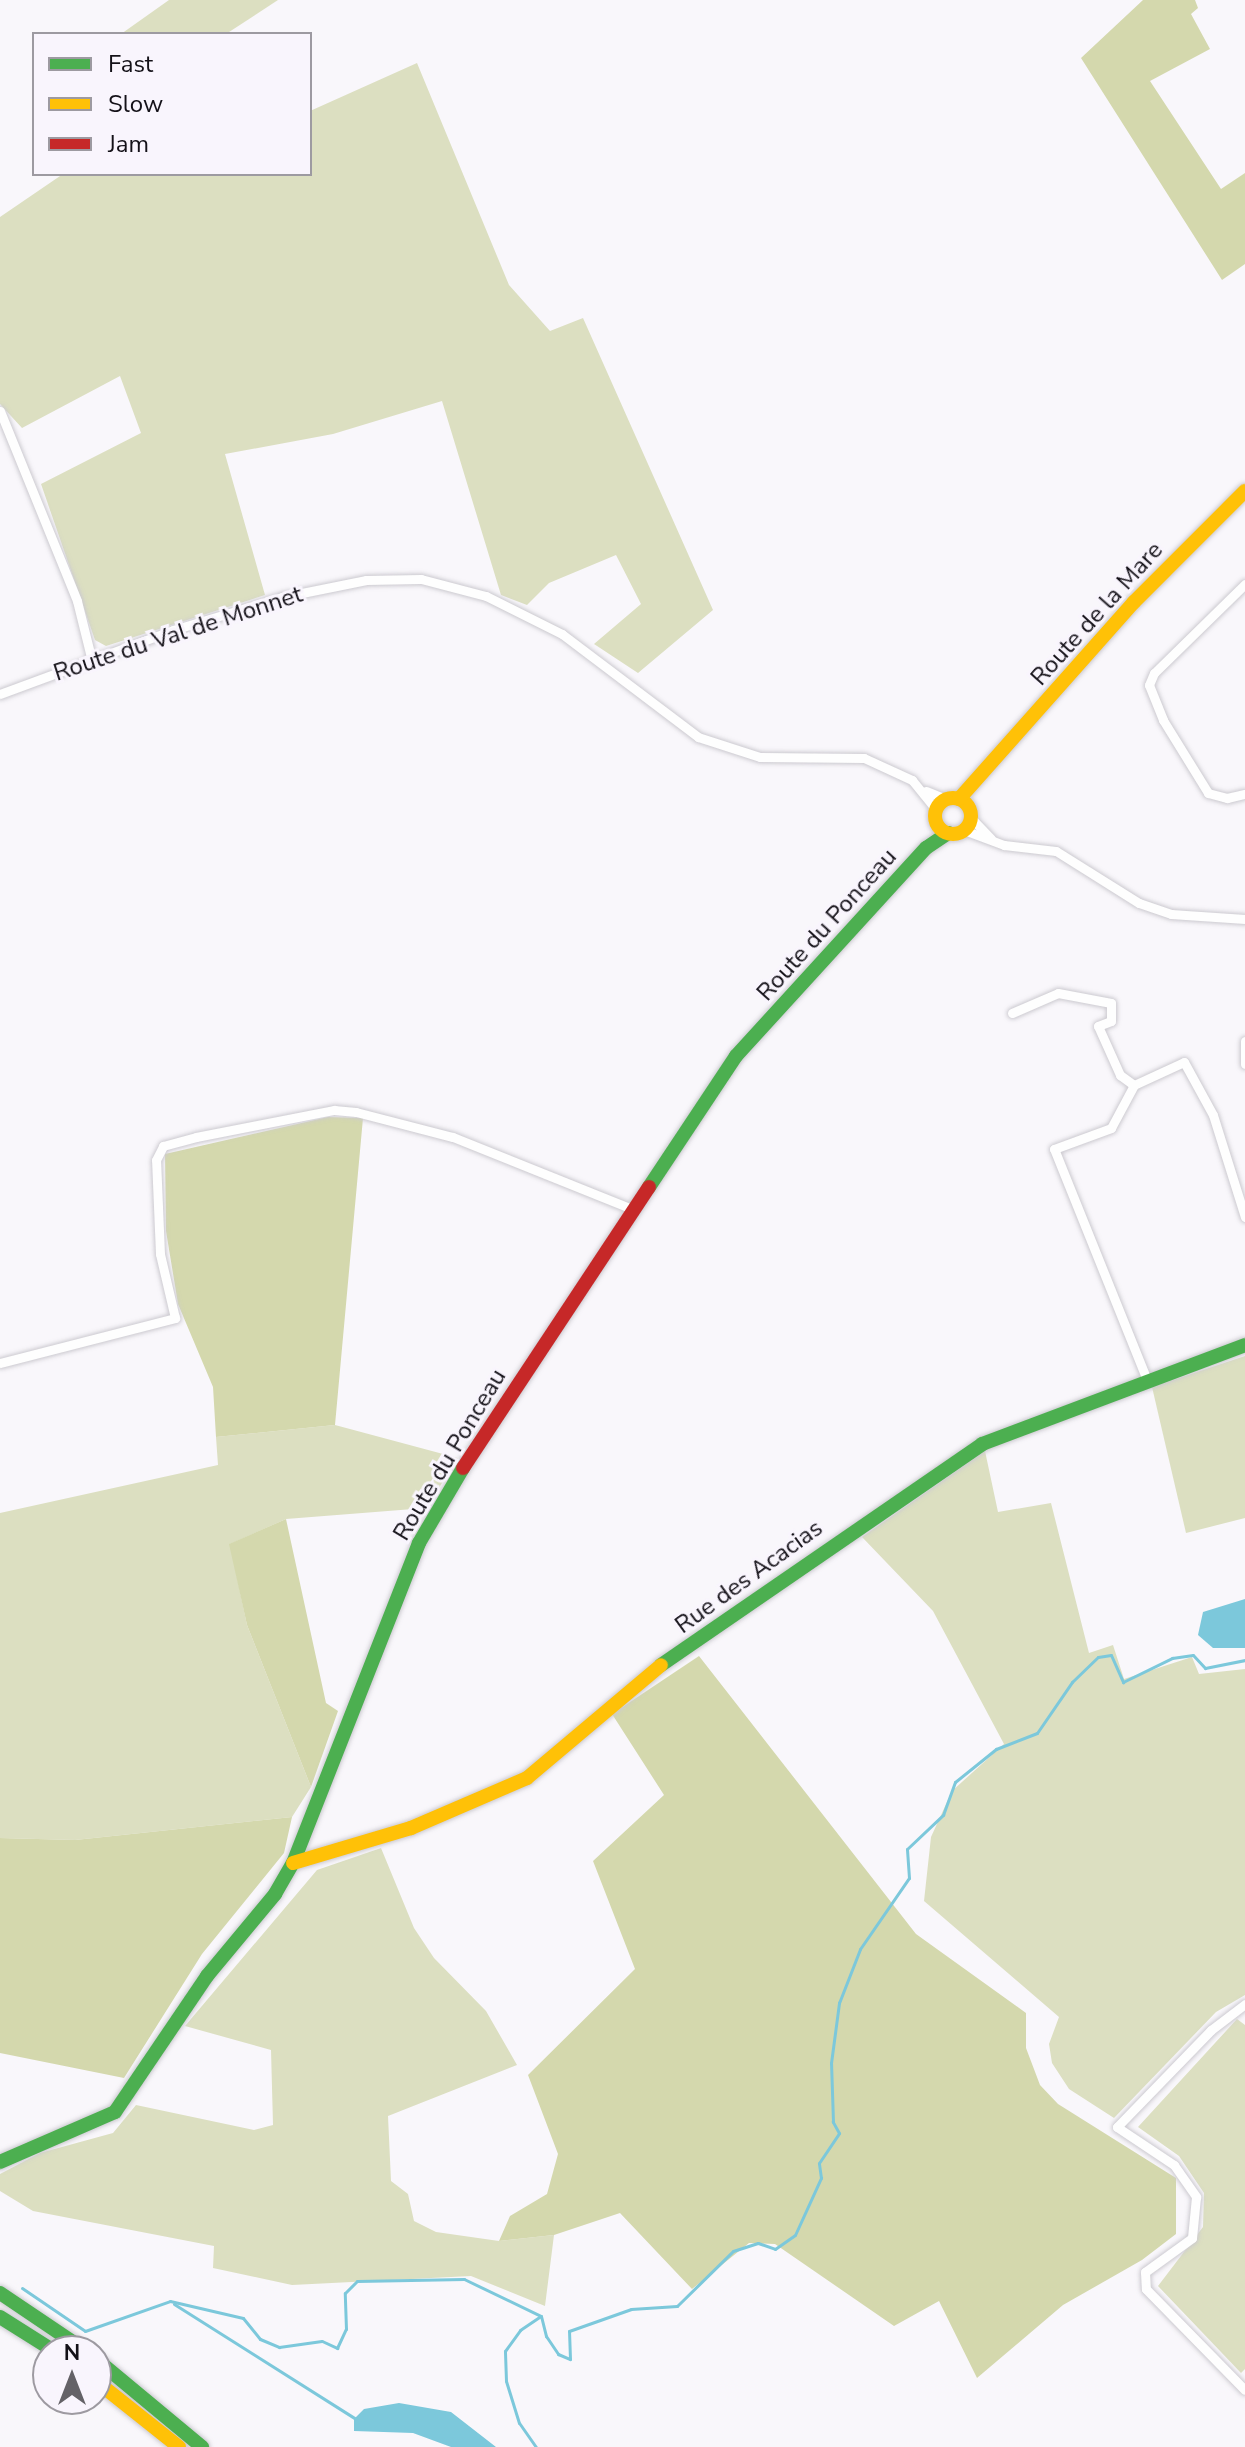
<!DOCTYPE html>
<html>
<head>
<meta charset="utf-8">
<style>
	body { margin:0 }
	#map { position:relative; width:1245px; height:2447px; overflow:hidden; background:#f9f7fb; font-family:"Nunito Sans",sans-serif }
	div>[style] { position:absolute }
	.green>* { inset:0; background:#dcdfc1 }
	.forest>* { inset:0; background:#d4d8ad }
	.water>* { inset:0; background:#7cc8db }
	.stream>* { height:3px; margin:-1.5px; padding:0 1.5px; transform-origin:1.5px; border-radius:1.5px; background:#7cc8db }
	.roads { filter:drop-shadow(0 0 2px #cccad0) drop-shadow(0 0 2px #cccad0) }
	.street>* { height:9px; margin:-4.5px; padding:0 4.5px; transform-origin:4.5px; border-radius:4.5px; background:#fefefe }
	.fast>* { height:14px; margin:-7px; padding:0 7px; transform-origin:7px; border-radius:7px; background:#4caf50 }
	.slow>* { height:14px; margin:-7px; padding:0 7px; transform-origin:7px; border-radius:7px; background:#ffc107 }
	.slow>.ring { margin:-7px; padding:0; box-sizing:content-box; background:none; border:14px solid #ffc107; border-radius:50% }
	.jam>* { height:14px; margin:-7px; padding:0 7px; transform-origin:7px; border-radius:7px; background:#c62828 }
	span { translate:-50% -50%; white-space:nowrap; text-align:center; line-height:1.15; -webkit-text-stroke:6px #f9f5fd; paint-order:stroke }
	.street-label { font-size:24px; color:#141118 }
	.legend { position:absolute; left:32px; top:32px; width:280px; height:144px; box-sizing:border-box; background:#f9f5fd; border:2px solid #9d9aa1; margin:0; padding:10px 14px; list-style:none; font-size:24px; color:#141118 }
	.legend li { display:flex; align-items:center; gap:16px; height:40px }
	.legend b { width:40px; border:2px solid #9d9aa1 }
	.north { position:absolute; left:32px; top:2335px; width:80px; height:80px; box-sizing:border-box; background:#f9f5fd; border:2px solid #9d9aa1; border-radius:50%; rotate:0deg; font-size:22px; font-weight:700; line-height:32px; text-align:center; color:#141118 }
	.north::after { content:''; display:block; margin:auto; width:28px; height:36px; background:#646267; clip-path:polygon(50% 0,100% 100%,50% 72%,0 100%) }
</style>
</head>
<body>
<div id="map">
	<div class="green">
		<i style="clip-path:polygon(169px 0,278px 0,226px 34px,121px 34px)"></i>
		<i style="clip-path:polygon(417px 63px,509px 285px,550px 331px,583px 318px,713px 610px,638px 673px,594px 644px,641px 604px,616px 555px,549px 583px,527px 605px,501px 595px,442px 401px,333px 434px,225px 454px,265px 595px,106px 646px,95px 640px,41px 484px,141px 433px,120px 376px,22px 428px,0 404px,0 217px,63px 174px,310px 174px,310px 111px)"></i>
		<i style="clip-path:polygon(1245px 1356px,1245px 1518px,1186px 1533px,1152px 1387px)"></i>
		<i style="clip-path:polygon(335px 1425px,458px 1458px,426px 1508px,286px 1519px,230px 1544px,247px 1625px,311px 1787px,292px 1817px,75px 1840px,0 1838px,0 1513px,218px 1465px,216px 1437px)"></i>
		<i style="clip-path:polygon(985px 1451px,998px 1512px,1051px 1503px,1089px 1653px,1113px 1645px,1124px 1679px,1192px 1657px,1199px 1674px,1245px 1669px,1245px 1995px,1216px 2012px,1114px 2118px,1069px 2089px,1052px 2063px,1049px 2044px,1059px 2017px,924px 1901px,931px 1837px,952px 1791px,1004px 1744px,933px 1611px,862px 1537px)"></i>
		<i style="clip-path:polygon(381px 1848px,414px 1928px,434px 1958px,486px 2011px,517px 2065px,388px 2116px,391px 2181px,408px 2194px,414px 2221px,436px 2232px,499px 2241px,554px 2235px,545px 2306px,471px 2276px,292px 2285px,213px 2268px,214px 2246px,33px 2211px,0 2191px,0 2174px,40px 2153px,113px 2133px,136px 2105px,254px 2130px,273px 2125px,271px 2050px,185px 2026px,317px 1870px)"></i>
		<i style="clip-path:polygon(1237px 2019px,1245px 2025px,1245px 2369px,1241px 2373px,1158px 2286px,1203px 2227px,1204px 2193px,1179px 2156px,1138px 2127px)"></i>
	</div>
	<div class="forest">
		<i style="clip-path:polygon(1143px 0,1195px 0,1198px 8px,1191px 14px,1210px 49px,1150px 81px,1221px 189px,1245px 173px,1245px 264px,1222px 280px,1081px 58px)"></i>
		<i style="clip-path:polygon(328px 1117px,363px 1118px,335px 1425px,216px 1437px,213px 1387px,178px 1304px,166px 1231px,165px 1154px)"></i>
		<i style="clip-path:polygon(286px 1519px,326px 1703px,338px 1711px,311px 1787px,247px 1625px,229px 1544px)"></i>
		<i style="clip-path:polygon(699px 1656px,916px 1934px,1026px 2013px,1026px 2048px,1040px 2085px,1058px 2104px,1176px 2178px,1176px 2234px,1142px 2260px,1063px 2305px,977px 2378px,939px 2301px,894px 2326px,775px 2244px,749px 2243px,692px 2289px,620px 2213px,554px 2235px,499px 2241px,510px 2216px,547px 2194px,558px 2154px,528px 2075px,635px 1969px,593px 1861px,664px 1795px,612px 1714px)"></i>
		<i style="clip-path:polygon(292px 1817px,284px 1853px,202px 1954px,124px 2078px,0 2053px,0 1838px,75px 1840px)"></i>
	</div>
	<div class="water">
		<i style="clip-path:polygon(1245px 1599px,1245px 1648px,1213px 1648px,1198px 1635px,1203px 1612px)"></i>
		<i style="clip-path:polygon(399px 2403px,451px 2412px,496px 2447px,451px 2447px,413px 2433px,354px 2431px,354px 2419px,364px 2409px)"></i>
	</div>
	<div class="stream">
		<i style="left:22px;top:2288px;width:76px;rotate:34.3deg"></i>
		<i style="left:85px;top:2331px;width:90px;rotate:-19.4deg"></i>
		<i style="left:170px;top:2301px;width:75px;rotate:13.1deg"></i>
		<i style="left:243px;top:2318px;width:27px;rotate:51deg"></i>
		<i style="left:260px;top:2339px;width:21px;rotate:23deg"></i>
		<i style="left:279px;top:2347px;width:43px;rotate:-7.9deg"></i>
		<i style="left:322px;top:2341px;width:17px;rotate:25deg"></i>
		<i style="left:337px;top:2348px;width:21px;rotate:-65deg"></i>
		<i style="left:346px;top:2329px;width:36px;rotate:-92deg"></i>
		<i style="left:345px;top:2293px;width:17px;rotate:-45deg"></i>
		<i style="left:357px;top:2281px;width:107px;rotate:-1.1deg"></i>
		<i style="left:464px;top:2279px;width:85px;rotate:25.7deg"></i>
		<i style="left:541px;top:2316px;width:21px;rotate:76deg"></i>
		<i style="left:546px;top:2336px;width:22px;rotate:56deg"></i>
		<i style="left:558px;top:2354px;width:13px;rotate:23deg"></i>
		<i style="left:570px;top:2359px;width:28px;rotate:-92deg"></i>
		<i style="left:569px;top:2331px;width:66px;rotate:-19.5deg"></i>
		<i style="left:631px;top:2309px;width:46px;rotate:-3.7deg"></i>
		<i style="left:677px;top:2306px;width:78px;rotate:-44.5deg"></i>
		<i style="left:733px;top:2251px;width:26px;rotate:-18deg"></i>
		<i style="left:758px;top:2243px;width:18px;rotate:19deg"></i>
		<i style="left:775px;top:2249px;width:24px;rotate:-35deg"></i>
		<i style="left:795px;top:2235px;width:63px;rotate:-65.5deg"></i>
		<i style="left:821px;top:2178px;width:15px;rotate:-98deg"></i>
		<i style="left:819px;top:2163px;width:36px;rotate:-56deg"></i>
		<i style="left:839px;top:2133px;width:13px;rotate:-119deg"></i>
		<i style="left:833px;top:2122px;width:59px;rotate:-91.9deg"></i>
		<i style="left:831px;top:2063px;width:61px;rotate:-82.4deg"></i>
		<i style="left:839px;top:2003px;width:58px;rotate:-68.7deg"></i>
		<i style="left:860px;top:1949px;width:86px;rotate:-55.4deg"></i>
		<i style="left:909px;top:1878px;width:29px;rotate:-94deg"></i>
		<i style="left:907px;top:1849px;width:50px;rotate:-43.4deg"></i>
		<i style="left:943px;top:1815px;width:35px;rotate:-70deg"></i>
		<i style="left:955px;top:1782px;width:53px;rotate:-38.8deg"></i>
		<i style="left:996px;top:1749px;width:44px;rotate:-21.3deg"></i>
		<i style="left:1037px;top:1733px;width:62px;rotate:-55.5deg"></i>
		<i style="left:1072px;top:1682px;width:36px;rotate:-44deg"></i>
		<i style="left:1098px;top:1657px;width:13px;rotate:-9deg"></i>
		<i style="left:1111px;top:1655px;width:30px;rotate:66deg"></i>
		<i style="left:1123px;top:1682px;width:55px;rotate:-26.1deg"></i>
		<i style="left:1172px;top:1658px;width:21px;rotate:-8deg"></i>
		<i style="left:1193px;top:1655px;width:18px;rotate:47deg"></i>
		<i style="left:1205px;top:1668px;width:41px;rotate:-11.3deg"></i>
		<i style="left:174px;top:2304px;width:215px;rotate:32.3deg"></i>
		<i style="left:536px;top:2447px;width:29px;rotate:-125deg"></i>
		<i style="left:519px;top:2423px;width:44px;rotate:-107.2deg"></i>
		<i style="left:506px;top:2381px;width:30px;rotate:-92deg"></i>
		<i style="left:505px;top:2351px;width:26px;rotate:-54deg"></i>
		<i style="left:520px;top:2330px;width:25px;rotate:-34deg"></i>
	</div>
	<div class="roads">
		<div class="street">
			<i style="left:0;top:411px;width:205px;rotate:67.9deg"></i>
			<i style="left:77px;top:601px;width:62px;rotate:76deg"></i>
			<i style="left:1245px;top:584px;width:127px;rotate:135.6deg"></i>
			<i style="left:1154px;top:673px;width:13px;rotate:113deg"></i>
			<i style="left:1149px;top:685px;width:38px;rotate:68deg"></i>
			<i style="left:1163px;top:720px;width:86px;rotate:58.3deg"></i>
			<i style="left:1208px;top:793px;width:20px;rotate:15deg"></i>
			<i style="left:1227px;top:798px;width:18px;rotate:-13deg"></i>
			<i style="left:0;top:694px;width:184px;rotate:-20.3deg"></i>
			<i style="left:173px;top:630px;width:114px;rotate:-16.8deg"></i>
			<i style="left:282px;top:597px;width:86px;rotate:-11.4deg"></i>
			<i style="left:366px;top:580px;width:55px;rotate:-1deg"></i>
			<i style="left:421px;top:579px;width:67px;rotate:14.7deg"></i>
			<i style="left:486px;top:596px;width:85px;rotate:26.6deg"></i>
			<i style="left:562px;top:634px;width:171px;rotate:37.1deg"></i>
			<i style="left:698px;top:737px;width:65px;rotate:17.9deg"></i>
			<i style="left:760px;top:757px;width:104px;rotate:0.6deg"></i>
			<i style="left:864px;top:758px;width:53px;rotate:24.6deg"></i>
			<i style="left:912px;top:780px;width:38px;rotate:51deg"></i>
			<i style="left:926px;top:791px;width:22px;rotate:22deg"></i>
			<i style="left:971px;top:818px;width:29px;rotate:46deg"></i>
			<i style="left:964px;top:830px;width:43px;rotate:20.6deg"></i>
			<i style="left:1004px;top:845px;width:52px;rotate:6.6deg"></i>
			<i style="left:1056px;top:851px;width:98px;rotate:32.1deg"></i>
			<i style="left:1139px;top:903px;width:34px;rotate:19deg"></i>
			<i style="left:1171px;top:914px;width:74px;rotate:3.9deg"></i>
			<i style="left:1012px;top:1013px;width:50px;rotate:-23.5deg"></i>
			<i style="left:1058px;top:993px;width:54px;rotate:10.7deg"></i>
			<i style="left:1111px;top:1003px;width:18px;rotate:90deg"></i>
			<i style="left:1111px;top:1021px;width:14px;rotate:159deg"></i>
			<i style="left:1098px;top:1026px;width:54px;rotate:65.8deg"></i>
			<i style="left:1120px;top:1075px;width:17px;rotate:36deg"></i>
			<i style="left:1245px;top:1041px;width:23px;rotate:90deg"></i>
			<i style="left:0;top:1363px;width:181px;rotate:-14.4deg"></i>
			<i style="left:175px;top:1318px;width:66px;rotate:-103.2deg"></i>
			<i style="left:160px;top:1254px;width:94px;rotate:-92.4deg"></i>
			<i style="left:156px;top:1160px;width:16px;rotate:-63deg"></i>
			<i style="left:163px;top:1146px;width:34px;rotate:-15deg"></i>
			<i style="left:196px;top:1137px;width:141px;rotate:-11.1deg"></i>
			<i style="left:334px;top:1110px;width:22px;rotate:5deg"></i>
			<i style="left:356px;top:1112px;width:100px;rotate:14.5deg"></i>
			<i style="left:453px;top:1137px;width:193px;rotate:21.9deg"></i>
			<i style="left:1147px;top:1380px;width:249px;rotate:-111.9deg"></i>
			<i style="left:1054px;top:1149px;width:61px;rotate:-20.2deg"></i>
			<i style="left:1111px;top:1128px;width:49px;rotate:-61.9deg"></i>
			<i style="left:1134px;top:1085px;width:55px;rotate:-24.7deg"></i>
			<i style="left:1184px;top:1062px;width:60px;rotate:61.3deg"></i>
			<i style="left:1213px;top:1115px;width:107px;rotate:72.6deg"></i>
			<i style="left:1245px;top:2004px;width:43px;rotate:142.6deg"></i>
			<i style="left:1211px;top:2030px;width:135px;rotate:134.1deg"></i>
			<i style="left:1117px;top:2127px;width:69px;rotate:33.7deg"></i>
			<i style="left:1174px;top:2165px;width:39px;rotate:55deg"></i>
			<i style="left:1196px;top:2197px;width:41px;rotate:95.6deg"></i>
			<i style="left:1192px;top:2238px;width:58px;rotate:144.1deg"></i>
			<i style="left:1145px;top:2272px;width:17px;rotate:87deg"></i>
			<i style="left:1146px;top:2289px;width:141px;rotate:45.6deg"></i>
		</div>
		<div class="fast">
			<i style="left:649px;top:1187px;width:157px;rotate:-56.4deg"></i>
			<i style="left:736px;top:1056px;width:282px;rotate:-47.6deg"></i>
			<i style="left:926px;top:848px;width:27px;rotate:-34deg"></i>
			<i style="left:661px;top:1665px;width:390px;rotate:-34.5deg"></i>
			<i style="left:982px;top:1444px;width:281px;rotate:-20.6deg"></i>
			<i style="left:0;top:2162px;width:125px;rotate:-23.5deg"></i>
			<i style="left:115px;top:2112px;width:164px;rotate:-55.9deg"></i>
			<i style="left:207px;top:1976px;width:107px;rotate:-50.3deg"></i>
			<i style="left:275px;top:1894px;width:36px;rotate:-60deg"></i>
			<i style="left:293px;top:1863px;width:344px;rotate:-68.5deg"></i>
			<i style="left:419px;top:1543px;width:87px;rotate:-59.6deg"></i>
			<i style="left:0;top:2293px;width:104px;rotate:34deg"></i>
			<i style="left:0;top:2317px;width:64px;rotate:32.2deg"></i>
			<i style="left:96px;top:2359px;width:138px;rotate:39.7deg"></i>
		</div>
		<div class="slow">
			<i class="ring" style="left:935px;top:798px;width:22px;height:22px"></i>
			<i style="left:959px;top:799px;width:264px;rotate:-48.4deg"></i>
			<i style="left:1134px;top:602px;width:157px;rotate:-45deg"></i>
			<i style="left:293px;top:1863px;width:123px;rotate:-16.5deg"></i>
			<i style="left:411px;top:1828px;width:126px;rotate:-23.3deg"></i>
			<i style="left:527px;top:1778px;width:175px;rotate:-40.1deg"></i>
			<i style="left:96px;top:2381px;width:106px;rotate:38.5deg"></i>
		</div>
		<div class="jam">
			<i style="left:463px;top:1468px;width:337px;rotate:-56.5deg"></i>
		</div>
	</div>
	<div class="street-label">
		<span style="left:1097px;top:614px;rotate:-48deg">Route de la Mare</span>
		<span style="left:178px;top:634px;rotate:-18deg">Route du Val de Monnet</span>
		<span style="left:827px;top:925px;rotate:-48deg">Route du Ponceau</span>
		<span style="left:450px;top:1455px;rotate:-59deg">Route du Ponceau</span>
		<span style="left:749px;top:1577px;rotate:-36deg">Rue des Acacias</span>
	</div>
	<ul class="legend">
	<li><b style="height:10px;background:#4caf50"></b>Fast</li>
	<li><b style="height:10px;background:#ffc107"></b>Slow</li>
	<li><b style="height:10px;background:#c62828"></b>Jam</li>
	</ul>
	<div class="north">N</div>
</div>
</body>
</html>
